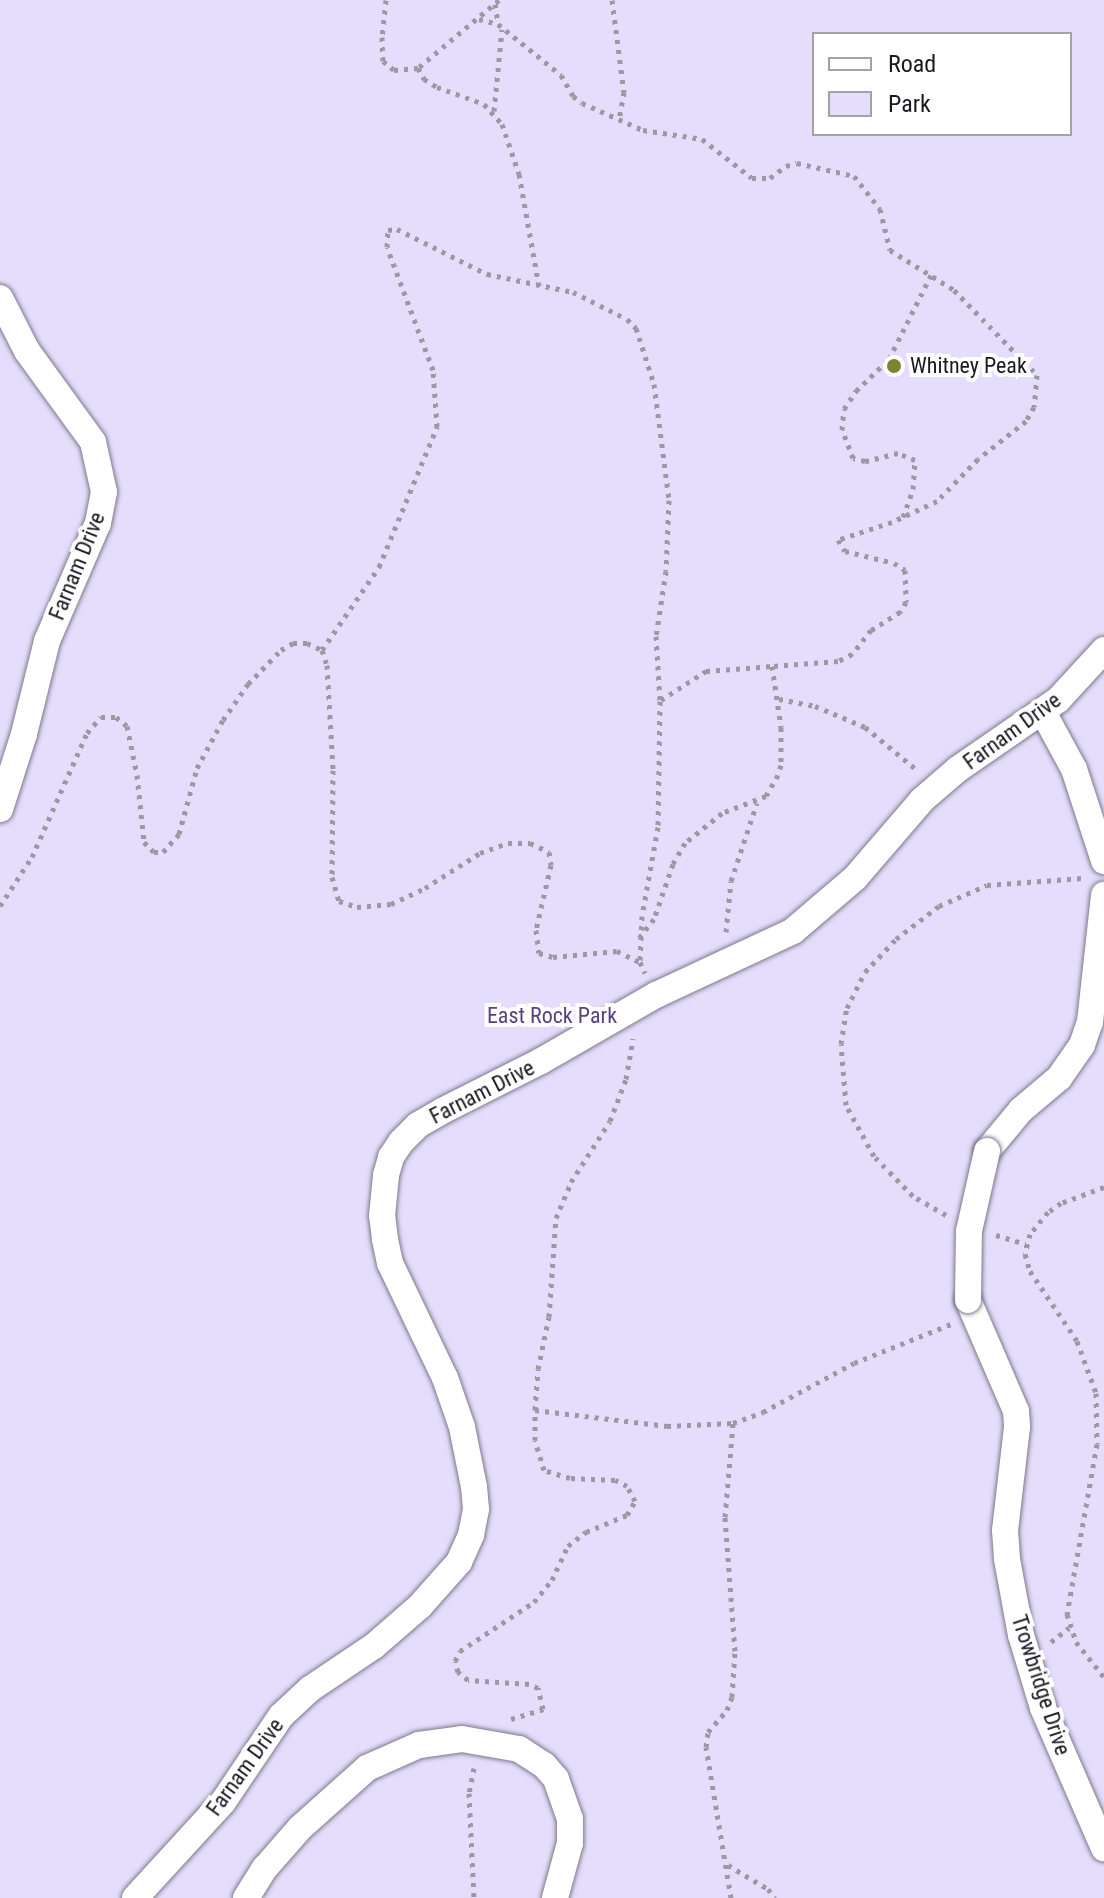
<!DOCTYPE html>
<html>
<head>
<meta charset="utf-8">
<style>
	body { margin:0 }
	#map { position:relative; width:1104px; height:1898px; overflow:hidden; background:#f3f0ff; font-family:"Roboto Condensed",sans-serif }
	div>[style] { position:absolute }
	.green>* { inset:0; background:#e4ddfc }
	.path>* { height:5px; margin-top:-2.5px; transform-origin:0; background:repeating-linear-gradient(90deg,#9b99a4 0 4px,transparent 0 10px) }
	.roads { filter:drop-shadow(0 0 2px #7d798a) drop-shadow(0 0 2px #7d798a) }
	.street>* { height:26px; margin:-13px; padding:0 13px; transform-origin:13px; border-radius:13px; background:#fff }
	.bridges { filter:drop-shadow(0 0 2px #7d798a) drop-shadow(0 0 2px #7d798a) }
	.street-bridge>* { height:26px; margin:-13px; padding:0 13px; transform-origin:13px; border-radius:13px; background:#fff }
	.dots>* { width:22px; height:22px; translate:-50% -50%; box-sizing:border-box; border:4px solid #fff; border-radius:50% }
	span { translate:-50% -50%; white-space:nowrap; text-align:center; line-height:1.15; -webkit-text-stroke:8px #fff; paint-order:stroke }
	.poi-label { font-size:22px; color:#19181e }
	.left { translate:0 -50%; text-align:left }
	.street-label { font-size:22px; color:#19181e }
	.park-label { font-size:22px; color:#55437f }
	.legend { position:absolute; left:812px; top:32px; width:260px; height:104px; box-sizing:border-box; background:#fff; border:2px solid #a3a3a5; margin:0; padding:10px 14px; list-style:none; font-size:24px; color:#19181e }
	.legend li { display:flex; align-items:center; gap:16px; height:40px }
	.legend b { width:40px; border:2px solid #a3a3a5 }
</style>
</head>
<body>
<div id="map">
	<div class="green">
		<i style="clip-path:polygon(evenodd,0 0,1104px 0,1104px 1898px,0 1898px,0 0,814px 34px,1070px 34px,1070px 134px,814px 134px,814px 34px)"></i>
	</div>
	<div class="path">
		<i style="left:386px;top:0;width:37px;rotate:96deg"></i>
		<i style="left:382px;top:37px;width:24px;rotate:88deg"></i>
		<i style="left:383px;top:61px;width:14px;rotate:39deg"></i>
		<i style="left:394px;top:70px;width:24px;rotate:-5deg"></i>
		<i style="left:499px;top:0;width:106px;rotate:140deg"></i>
		<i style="left:418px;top:68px;width:13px;rotate:61deg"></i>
		<i style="left:424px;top:79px;width:15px;rotate:32deg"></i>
		<i style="left:437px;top:87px;width:50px;rotate:19.9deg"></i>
		<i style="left:484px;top:104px;width:27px;rotate:48deg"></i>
		<i style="left:502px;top:124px;width:53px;rotate:71.2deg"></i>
		<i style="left:519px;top:174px;width:114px;rotate:79.9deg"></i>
		<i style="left:612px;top:0;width:93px;rotate:82.6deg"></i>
		<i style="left:624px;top:92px;width:28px;rotate:100deg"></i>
		<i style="left:495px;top:4px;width:20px;rotate:81deg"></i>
		<i style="left:498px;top:24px;width:81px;rotate:39deg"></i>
		<i style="left:561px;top:75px;width:24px;rotate:60deg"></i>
		<i style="left:573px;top:96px;width:11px;rotate:38deg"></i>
		<i style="left:582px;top:103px;width:67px;rotate:23.9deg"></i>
		<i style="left:643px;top:130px;width:60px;rotate:8.7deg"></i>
		<i style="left:702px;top:139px;width:63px;rotate:38deg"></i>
		<i style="left:752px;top:178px;width:18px"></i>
		<i style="left:770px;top:178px;width:20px;rotate:-37deg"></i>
		<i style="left:786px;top:166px;width:11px;rotate:-15deg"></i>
		<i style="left:797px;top:163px;width:58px;rotate:12.8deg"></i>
		<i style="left:854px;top:176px;width:42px;rotate:51.8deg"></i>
		<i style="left:880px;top:209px;width:42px;rotate:76.3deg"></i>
		<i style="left:890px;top:250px;width:75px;rotate:32deg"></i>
		<i style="left:954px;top:290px;width:119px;rotate:45.7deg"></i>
		<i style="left:1037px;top:375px;width:32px;rotate:95deg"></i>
		<i style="left:1034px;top:407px;width:16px;rotate:120deg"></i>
		<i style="left:1026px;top:421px;width:61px;rotate:141.6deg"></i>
		<i style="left:978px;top:459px;width:59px;rotate:134.3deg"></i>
		<i style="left:937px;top:501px;width:50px;rotate:155deg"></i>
		<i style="left:892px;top:522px;width:57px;rotate:161.6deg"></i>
		<i style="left:838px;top:540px;width:13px;rotate:58deg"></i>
		<i style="left:845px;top:551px;width:50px;rotate:13.8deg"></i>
		<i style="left:894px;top:563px;width:13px;rotate:32deg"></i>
		<i style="left:905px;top:570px;width:32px;rotate:88deg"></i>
		<i style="left:906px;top:602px;width:12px;rotate:121deg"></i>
		<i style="left:900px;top:612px;width:34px;rotate:148deg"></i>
		<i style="left:871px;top:630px;width:31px;rotate:128deg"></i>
		<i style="left:852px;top:654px;width:16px;rotate:153deg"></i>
		<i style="left:838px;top:661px;width:66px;rotate:175.7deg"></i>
		<i style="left:772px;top:666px;width:62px;rotate:81.6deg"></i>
		<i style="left:781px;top:727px;width:38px;rotate:90deg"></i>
		<i style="left:781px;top:765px;width:10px;rotate:107deg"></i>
		<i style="left:778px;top:775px;width:24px;rotate:120deg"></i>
		<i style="left:766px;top:796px;width:47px;rotate:158.9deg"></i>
		<i style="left:722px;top:813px;width:48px;rotate:141deg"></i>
		<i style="left:685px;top:843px;width:24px;rotate:120deg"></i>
		<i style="left:673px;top:864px;width:58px;rotate:109.1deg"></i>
		<i style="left:654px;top:919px;width:24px;rotate:128deg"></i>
		<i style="left:479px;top:19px;width:20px;rotate:15deg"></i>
		<i style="left:494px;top:111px;width:82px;rotate:-84.4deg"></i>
		<i style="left:903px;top:517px;width:30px;rotate:-70deg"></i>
		<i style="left:913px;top:489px;width:29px;rotate:-86deg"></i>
		<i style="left:915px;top:460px;width:18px;rotate:-158deg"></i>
		<i style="left:898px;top:453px;width:34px;rotate:166deg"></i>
		<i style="left:865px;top:461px;width:12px;rotate:-166deg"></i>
		<i style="left:853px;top:458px;width:30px;rotate:-111deg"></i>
		<i style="left:842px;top:430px;width:21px;rotate:-85deg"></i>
		<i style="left:844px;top:409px;width:22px;rotate:-56deg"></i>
		<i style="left:856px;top:391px;width:46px;rotate:-44.1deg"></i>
		<i style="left:889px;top:359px;width:94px;rotate:-63.4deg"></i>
		<i style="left:322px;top:650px;width:101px;rotate:-55.5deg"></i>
		<i style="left:379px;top:567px;width:152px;rotate:-67.5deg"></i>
		<i style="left:437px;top:427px;width:57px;rotate:-94deg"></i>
		<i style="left:433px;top:370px;width:131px;rotate:-110.5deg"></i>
		<i style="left:387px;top:247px;width:17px;rotate:-87deg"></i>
		<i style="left:388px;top:230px;width:9px;rotate:-6deg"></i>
		<i style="left:397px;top:229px;width:101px;rotate:26.6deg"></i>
		<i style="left:487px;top:274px;width:88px;rotate:11.8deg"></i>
		<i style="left:573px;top:292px;width:60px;rotate:26.6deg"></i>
		<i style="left:627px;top:319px;width:13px;rotate:45deg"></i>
		<i style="left:636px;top:328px;width:59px;rotate:72.2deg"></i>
		<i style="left:654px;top:384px;width:117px;rotate:82.6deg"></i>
		<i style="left:669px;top:500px;width:71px;rotate:92.4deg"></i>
		<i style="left:666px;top:571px;width:66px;rotate:98.7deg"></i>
		<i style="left:656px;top:636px;width:65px;rotate:86.5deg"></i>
		<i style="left:660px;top:701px;width:126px;rotate:90.9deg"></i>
		<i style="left:658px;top:827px;width:90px;rotate:100.2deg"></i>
		<i style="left:642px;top:916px;width:46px;rotate:92.5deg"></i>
		<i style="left:779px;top:699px;width:37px;rotate:11deg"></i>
		<i style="left:815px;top:706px;width:54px;rotate:22.8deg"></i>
		<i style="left:865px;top:727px;width:67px;rotate:39.6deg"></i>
		<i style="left:661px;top:700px;width:54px;rotate:-32.8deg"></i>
		<i style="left:706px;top:671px;width:66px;rotate:-4.3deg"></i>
		<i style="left:0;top:906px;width:59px;rotate:-56.9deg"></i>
		<i style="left:32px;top:857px;width:136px;rotate:-66.1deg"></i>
		<i style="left:87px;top:733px;width:21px;rotate:-49deg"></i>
		<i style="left:101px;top:717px;width:15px"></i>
		<i style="left:116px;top:717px;width:14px;rotate:39deg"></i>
		<i style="left:127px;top:726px;width:50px;rotate:78.5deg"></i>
		<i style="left:137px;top:775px;width:67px;rotate:84deg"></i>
		<i style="left:144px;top:842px;width:14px;rotate:45deg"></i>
		<i style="left:154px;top:852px;width:9px"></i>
		<i style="left:163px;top:852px;width:24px;rotate:-48deg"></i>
		<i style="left:179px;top:834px;width:68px;rotate:-74.7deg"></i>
		<i style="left:197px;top:768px;width:55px;rotate:-61.6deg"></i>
		<i style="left:223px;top:720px;width:44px;rotate:-55.2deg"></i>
		<i style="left:248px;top:684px;width:47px;rotate:-45.9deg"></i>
		<i style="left:281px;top:650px;width:14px;rotate:-30deg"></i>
		<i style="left:293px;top:643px;width:14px"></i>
		<i style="left:307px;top:643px;width:17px;rotate:25deg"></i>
		<i style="left:322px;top:650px;width:16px;rotate:72deg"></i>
		<i style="left:327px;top:665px;width:105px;rotate:86.7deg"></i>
		<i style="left:333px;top:770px;width:107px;rotate:90.5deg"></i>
		<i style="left:332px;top:877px;width:25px;rotate:74deg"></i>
		<i style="left:339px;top:901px;width:19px;rotate:18deg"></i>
		<i style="left:357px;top:907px;width:34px;rotate:-5deg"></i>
		<i style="left:391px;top:904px;width:38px;rotate:-25deg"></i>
		<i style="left:425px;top:888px;width:65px;rotate:-32.5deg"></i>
		<i style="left:480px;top:853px;width:30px;rotate:-20deg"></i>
		<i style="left:508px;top:843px;width:22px"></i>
		<i style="left:530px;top:843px;width:21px;rotate:25deg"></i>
		<i style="left:549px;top:852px;width:13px;rotate:81deg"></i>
		<i style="left:551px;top:865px;width:67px;rotate:103deg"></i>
		<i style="left:536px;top:930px;width:23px;rotate:83deg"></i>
		<i style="left:539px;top:953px;width:15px;rotate:16deg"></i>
		<i style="left:553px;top:957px;width:64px;rotate:-5.4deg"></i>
		<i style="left:617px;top:951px;width:25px;rotate:26deg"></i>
		<i style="left:640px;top:962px;width:12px;rotate:66deg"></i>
		<i style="left:726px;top:932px;width:51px;rotate:-84.4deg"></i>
		<i style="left:731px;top:881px;width:82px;rotate:-71.6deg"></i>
		<i style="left:1104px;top:1187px;width:46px;rotate:159.6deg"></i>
		<i style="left:1061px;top:1203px;width:16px;rotate:145deg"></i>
		<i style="left:1048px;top:1212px;width:28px;rotate:129deg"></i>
		<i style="left:1030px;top:1234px;width:21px;rotate:104deg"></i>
		<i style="left:1025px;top:1254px;width:18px;rotate:74deg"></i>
		<i style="left:1030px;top:1271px;width:84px;rotate:56.1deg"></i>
		<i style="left:1077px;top:1341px;width:55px;rotate:69.9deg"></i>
		<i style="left:1096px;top:1393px;width:51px;rotate:88.9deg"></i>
		<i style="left:1097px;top:1444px;width:173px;rotate:100deg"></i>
		<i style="left:1067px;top:1614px;width:29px;rotate:72deg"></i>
		<i style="left:1076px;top:1642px;width:45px;rotate:51.3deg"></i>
		<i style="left:946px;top:1215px;width:38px;rotate:-150deg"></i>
		<i style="left:913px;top:1196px;width:56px;rotate:-134.3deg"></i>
		<i style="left:874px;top:1156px;width:58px;rotate:-118.8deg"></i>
		<i style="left:846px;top:1105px;width:61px;rotate:-94.7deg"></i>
		<i style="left:841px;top:1044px;width:36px;rotate:-81deg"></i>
		<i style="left:847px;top:1008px;width:40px;rotate:-63.4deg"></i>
		<i style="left:865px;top:972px;width:45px;rotate:-46.8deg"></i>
		<i style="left:896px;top:939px;width:54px;rotate:-37.5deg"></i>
		<i style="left:939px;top:906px;width:52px;rotate:-23.6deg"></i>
		<i style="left:987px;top:885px;width:96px;rotate:-4.2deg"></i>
		<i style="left:996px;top:1235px;width:31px;rotate:17deg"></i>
		<i style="left:535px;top:1410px;width:133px;rotate:6.9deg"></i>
		<i style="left:667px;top:1426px;width:66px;rotate:-2.6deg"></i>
		<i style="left:733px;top:1423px;width:32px;rotate:-20deg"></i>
		<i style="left:763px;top:1412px;width:103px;rotate:-28.3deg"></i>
		<i style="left:854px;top:1363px;width:105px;rotate:-21.9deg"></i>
		<i style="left:1051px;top:1642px;width:23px;rotate:-38deg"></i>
		<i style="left:511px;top:1719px;width:34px;rotate:-17deg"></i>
		<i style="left:543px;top:1709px;width:22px;rotate:-103deg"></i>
		<i style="left:538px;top:1688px;width:10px;rotate:-156deg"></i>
		<i style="left:529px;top:1684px;width:61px;rotate:-176.2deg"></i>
		<i style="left:468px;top:1680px;width:13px;rotate:-141deg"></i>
		<i style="left:458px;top:1672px;width:11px;rotate:-105deg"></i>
		<i style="left:455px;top:1661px;width:11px;rotate:-63deg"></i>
		<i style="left:460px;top:1651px;width:89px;rotate:-33.5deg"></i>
		<i style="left:534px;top:1602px;width:28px;rotate:-51deg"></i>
		<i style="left:552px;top:1580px;width:38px;rotate:-65deg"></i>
		<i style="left:568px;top:1546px;width:23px;rotate:-38deg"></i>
		<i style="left:586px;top:1532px;width:44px;rotate:-22.5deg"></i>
		<i style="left:627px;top:1515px;width:16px;rotate:-60deg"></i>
		<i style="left:635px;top:1501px;width:17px;rotate:-118deg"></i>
		<i style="left:627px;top:1486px;width:13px;rotate:-153deg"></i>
		<i style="left:615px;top:1480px;width:45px;rotate:-177.5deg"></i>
		<i style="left:570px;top:1478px;width:27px;rotate:-163deg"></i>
		<i style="left:544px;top:1470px;width:31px;rotate:-107deg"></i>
		<i style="left:535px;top:1440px;width:30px;rotate:-90deg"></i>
		<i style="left:535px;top:1410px;width:41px;rotate:-85.8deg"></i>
		<i style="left:538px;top:1369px;width:53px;rotate:-78.1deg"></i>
		<i style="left:549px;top:1317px;width:99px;rotate:-86deg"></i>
		<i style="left:556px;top:1218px;width:39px;rotate:-67deg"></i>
		<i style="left:571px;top:1182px;width:72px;rotate:-57.4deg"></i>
		<i style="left:610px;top:1121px;width:45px;rotate:-69.1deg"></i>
		<i style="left:626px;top:1079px;width:41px;rotate:-80.1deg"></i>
		<i style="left:474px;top:1768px;width:25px;rotate:101deg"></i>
		<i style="left:469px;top:1793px;width:105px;rotate:87.3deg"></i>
		<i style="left:728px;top:1865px;width:47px;rotate:31deg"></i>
		<i style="left:768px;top:1889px;width:11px;rotate:52deg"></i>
		<i style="left:731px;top:1898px;width:153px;rotate:-99.4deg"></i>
		<i style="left:706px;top:1747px;width:15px;rotate:-82deg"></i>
		<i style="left:708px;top:1732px;width:29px;rotate:-49deg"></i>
		<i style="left:727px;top:1710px;width:14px;rotate:-69deg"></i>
		<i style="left:732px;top:1697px;width:46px;rotate:-86.3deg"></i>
		<i style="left:735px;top:1651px;width:134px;rotate:-94.3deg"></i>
		<i style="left:725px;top:1517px;width:94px;rotate:-85.1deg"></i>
	</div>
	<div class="roads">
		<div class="street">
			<i style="left:0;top:298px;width:59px;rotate:63deg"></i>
			<i style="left:27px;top:351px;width:112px;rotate:54deg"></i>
			<i style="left:93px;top:442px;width:51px;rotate:77.6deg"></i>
			<i style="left:104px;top:492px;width:32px;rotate:101deg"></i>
			<i style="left:98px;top:523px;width:129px;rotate:113.4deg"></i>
			<i style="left:47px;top:641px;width:96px;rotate:103.9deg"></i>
			<i style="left:24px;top:734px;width:79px;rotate:107.7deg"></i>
			<i style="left:1043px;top:712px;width:65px;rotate:61.5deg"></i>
			<i style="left:1074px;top:769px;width:97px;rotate:71.9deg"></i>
			<i style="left:987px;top:1151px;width:53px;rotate:-50.3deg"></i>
			<i style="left:1021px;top:1110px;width:50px;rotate:-40.1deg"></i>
			<i style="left:1059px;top:1078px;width:40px;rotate:-55.1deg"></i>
			<i style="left:1082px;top:1045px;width:24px;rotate:-71deg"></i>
			<i style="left:1090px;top:1022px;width:128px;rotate:-83.7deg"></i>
			<i style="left:968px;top:1300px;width:121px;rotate:66.6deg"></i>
			<i style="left:1016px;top:1411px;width:16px;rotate:86deg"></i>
			<i style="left:1017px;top:1427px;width:104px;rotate:96.6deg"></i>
			<i style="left:1005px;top:1530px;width:29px;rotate:86deg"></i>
			<i style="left:1007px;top:1559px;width:77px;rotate:79.6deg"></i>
			<i style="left:1021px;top:1635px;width:76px;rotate:73.2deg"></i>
			<i style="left:1043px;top:1708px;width:153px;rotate:66.5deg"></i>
			<i style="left:135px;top:1898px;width:130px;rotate:-47.5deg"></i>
			<i style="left:223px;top:1802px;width:104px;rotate:-56deg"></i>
			<i style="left:281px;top:1716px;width:40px;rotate:-43deg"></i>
			<i style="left:310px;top:1689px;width:77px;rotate:-33.9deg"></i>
			<i style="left:374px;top:1646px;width:61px;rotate:-41deg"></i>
			<i style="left:420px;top:1606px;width:59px;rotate:-48.4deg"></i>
			<i style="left:459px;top:1562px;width:30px;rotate:-66deg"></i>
			<i style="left:471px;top:1535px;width:26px;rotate:-79deg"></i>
			<i style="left:476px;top:1509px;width:22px;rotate:-95deg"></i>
			<i style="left:474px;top:1487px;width:61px;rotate:-101.3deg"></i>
			<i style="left:462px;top:1427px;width:52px;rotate:-109.1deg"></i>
			<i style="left:445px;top:1378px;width:127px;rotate:-115.6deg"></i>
			<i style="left:390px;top:1263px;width:25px;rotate:-102deg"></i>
			<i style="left:385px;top:1239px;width:23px;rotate:-97deg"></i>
			<i style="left:382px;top:1216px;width:41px;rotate:-84.4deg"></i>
			<i style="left:386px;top:1175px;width:19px;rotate:-74deg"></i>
			<i style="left:391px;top:1157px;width:18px;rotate:-56deg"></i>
			<i style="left:401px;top:1142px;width:24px;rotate:-45deg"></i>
			<i style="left:418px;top:1125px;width:30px;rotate:-30deg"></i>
			<i style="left:444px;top:1110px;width:109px;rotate:-26.8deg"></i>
			<i style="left:541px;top:1061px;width:133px;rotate:-29.9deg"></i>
			<i style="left:656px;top:995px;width:151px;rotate:-25deg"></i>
			<i style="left:793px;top:931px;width:82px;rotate:-40.5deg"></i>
			<i style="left:855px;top:878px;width:103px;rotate:-49.3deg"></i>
			<i style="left:922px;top:800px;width:48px;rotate:-40.7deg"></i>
			<i style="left:958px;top:769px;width:121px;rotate:-34.6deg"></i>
			<i style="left:1058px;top:700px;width:68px;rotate:-47.4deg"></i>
			<i style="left:246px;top:1898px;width:36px;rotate:-58deg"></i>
			<i style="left:265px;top:1868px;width:53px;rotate:-48.8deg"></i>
			<i style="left:300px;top:1828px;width:90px;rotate:-41.8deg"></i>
			<i style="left:367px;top:1768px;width:57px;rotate:-23.9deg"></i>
			<i style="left:419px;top:1745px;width:43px;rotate:-7.9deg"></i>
			<i style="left:462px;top:1739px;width:58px;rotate:10deg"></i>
			<i style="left:519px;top:1749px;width:30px;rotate:33deg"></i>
			<i style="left:544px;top:1765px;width:18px;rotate:49deg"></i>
			<i style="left:556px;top:1779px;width:42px;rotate:70.7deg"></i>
			<i style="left:570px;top:1819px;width:24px;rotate:90deg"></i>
			<i style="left:570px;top:1843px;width:57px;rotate:105.3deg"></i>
		</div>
	</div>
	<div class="bridges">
		<div class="street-bridge">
			<i style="left:968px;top:1300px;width:69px;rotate:-89.2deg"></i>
			<i style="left:969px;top:1231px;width:82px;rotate:-77.3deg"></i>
		</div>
	</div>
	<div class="dots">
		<i style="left:894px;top:366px;background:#7a8431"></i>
	</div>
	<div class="poi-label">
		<span class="left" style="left:910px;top:366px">Whitney Peak</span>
	</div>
	<div class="street-label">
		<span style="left:77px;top:566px;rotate:-68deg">Farnam Drive</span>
		<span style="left:1012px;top:731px;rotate:-36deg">Farnam Drive</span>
		<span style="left:482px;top:1092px;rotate:-27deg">Farnam Drive</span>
		<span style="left:1041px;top:1685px;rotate:72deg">Trowbridge Drive</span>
		<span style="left:245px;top:1767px;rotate:-54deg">Farnam Drive</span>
	</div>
	<div class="park-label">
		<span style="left:552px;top:1016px">East Rock Park</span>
	</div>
	<ul class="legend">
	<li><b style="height:10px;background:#fff"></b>Road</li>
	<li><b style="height:22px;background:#e4ddfc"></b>Park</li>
	</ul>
</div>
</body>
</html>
